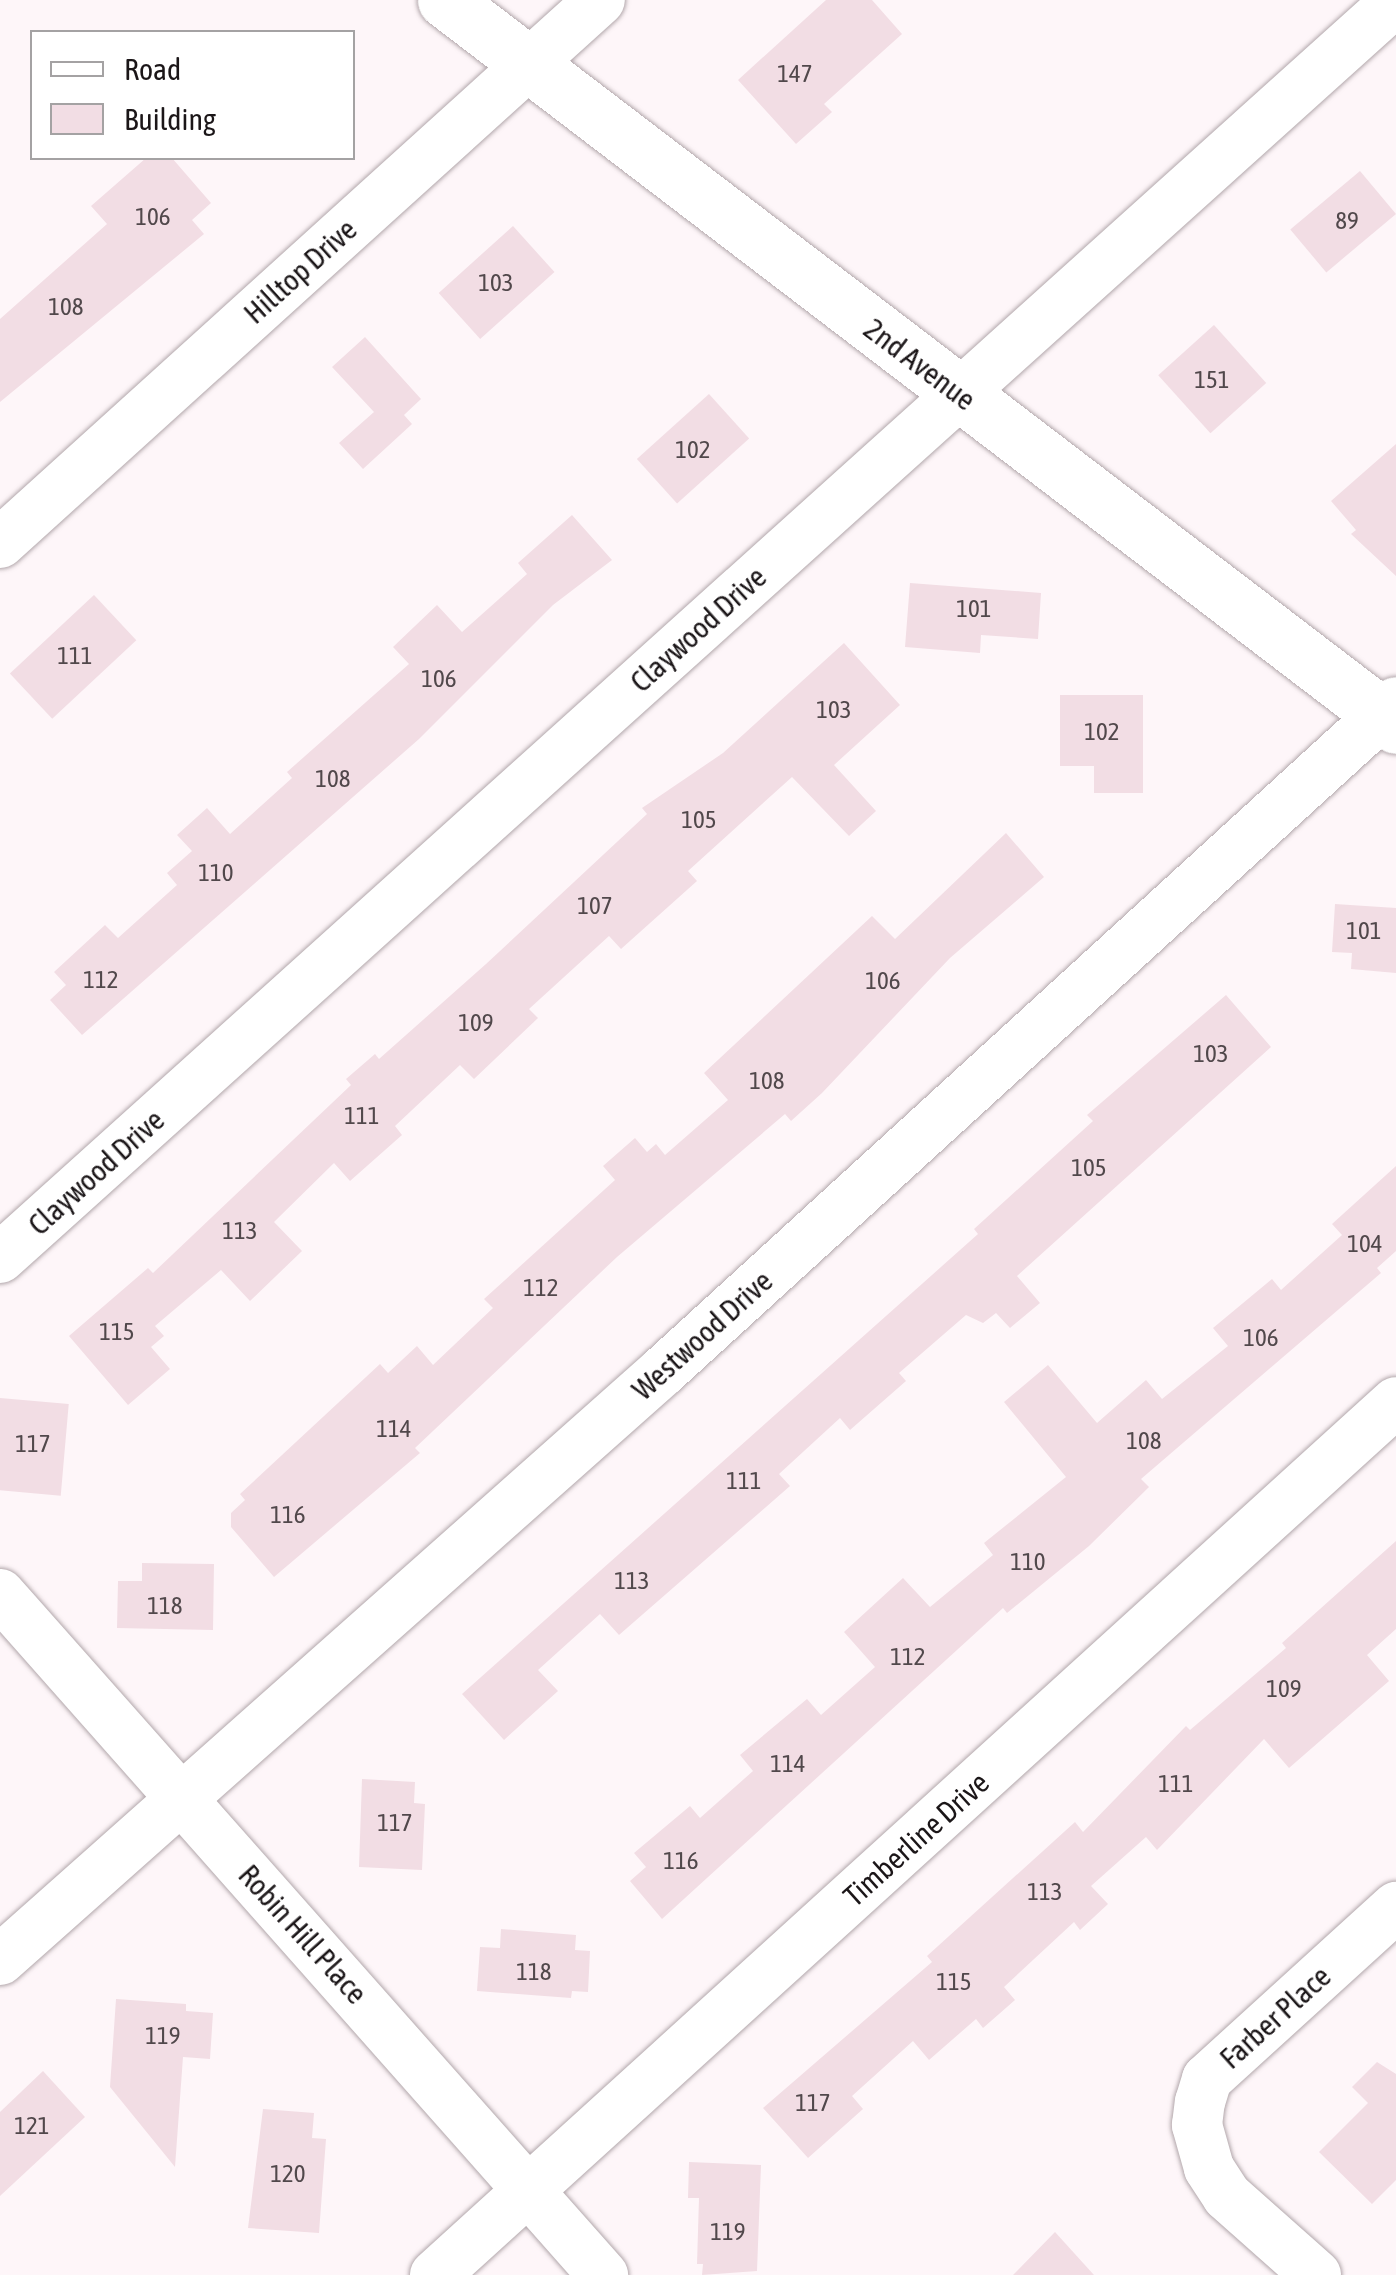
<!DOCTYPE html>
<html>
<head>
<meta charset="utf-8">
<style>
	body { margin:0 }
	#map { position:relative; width:1396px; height:2275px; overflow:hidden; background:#fef6f9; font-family:"Asap Condensed",sans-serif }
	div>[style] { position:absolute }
	.building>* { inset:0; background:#f2dde4; transform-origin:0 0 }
	.roads { filter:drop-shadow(0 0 2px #b2a7ab) drop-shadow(0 0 2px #b2a7ab) }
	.minor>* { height:50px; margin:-25px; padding:0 25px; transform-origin:25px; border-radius:25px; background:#fff }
	.tertiary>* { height:55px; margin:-27.5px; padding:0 27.5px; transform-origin:27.5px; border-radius:27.5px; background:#fff }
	span { translate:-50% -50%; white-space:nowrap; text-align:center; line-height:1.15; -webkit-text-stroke:8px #fff; paint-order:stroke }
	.number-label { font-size:25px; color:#51484b }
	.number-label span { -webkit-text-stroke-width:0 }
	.street-label { font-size:30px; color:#1b1618 }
	.legend { position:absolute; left:30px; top:30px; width:325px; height:130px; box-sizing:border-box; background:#fff; border:2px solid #a4a2a3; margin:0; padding:12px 18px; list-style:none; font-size:30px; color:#1b1618 }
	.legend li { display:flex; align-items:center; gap:20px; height:50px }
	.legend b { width:50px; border:2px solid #a4a2a3 }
</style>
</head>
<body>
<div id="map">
	<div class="building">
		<i style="clip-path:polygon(826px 0,872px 0,902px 34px,824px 104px,832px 112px,796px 144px,738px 80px)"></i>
		<i style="clip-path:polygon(146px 158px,172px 158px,211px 203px,192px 220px,204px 234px,0 402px,0 319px,107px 224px,91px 206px)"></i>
		<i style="left:1360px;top:171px;width:56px;height:91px;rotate:50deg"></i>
		<i style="left:513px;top:226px;width:62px;height:100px;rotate:48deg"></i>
		<i style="left:1214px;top:325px;width:78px;height:75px;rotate:48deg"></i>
		<i style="clip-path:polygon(365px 337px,421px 399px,404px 415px,412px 424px,363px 469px,339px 443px,374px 412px,332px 367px)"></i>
		<i style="left:709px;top:394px;width:60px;height:97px;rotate:48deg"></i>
		<i style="clip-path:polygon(1396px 444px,1396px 576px,1351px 534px,1356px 530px,1331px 501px)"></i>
		<i style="clip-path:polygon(572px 515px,612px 560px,553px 605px,419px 739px,82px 1035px,50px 1000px,66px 985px,54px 972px,105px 925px,118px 938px,177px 885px,167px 873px,192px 851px,177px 835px,207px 808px,230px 834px,292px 778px,287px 772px,409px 664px,393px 647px,437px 605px,462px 632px,527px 574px,518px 563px)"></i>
		<i style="clip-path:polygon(910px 583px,1041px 593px,1038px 639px,981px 635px,980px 653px,905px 647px)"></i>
		<i style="left:94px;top:595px;width:62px;height:115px;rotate:47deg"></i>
		<i style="clip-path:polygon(844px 643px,900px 705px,834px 765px,876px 811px,849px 836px,792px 777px,688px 871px,697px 881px,621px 949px,609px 936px,529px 1009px,538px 1018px,474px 1079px,460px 1065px,395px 1126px,402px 1135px,350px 1181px,334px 1163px,274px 1222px,302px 1251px,250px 1301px,221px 1270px,155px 1326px,164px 1336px,151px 1347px,170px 1369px,128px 1405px,69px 1336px,148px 1268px,153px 1273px,351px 1085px,346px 1079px,375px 1054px,379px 1059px,486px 964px,647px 814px,642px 808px,723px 753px)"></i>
		<i style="clip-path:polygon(1060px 695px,1143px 695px,1143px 793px,1094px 793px,1094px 766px,1060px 766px)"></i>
		<i style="clip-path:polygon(1006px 833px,1044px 877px,950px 958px,822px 1093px,791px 1121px,785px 1114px,617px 1257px,415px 1448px,420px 1453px,274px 1577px,231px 1527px,231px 1513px,245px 1500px,240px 1494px,380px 1364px,388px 1373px,417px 1346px,433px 1365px,493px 1308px,484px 1299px,615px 1180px,603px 1166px,635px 1138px,647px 1152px,656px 1144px,665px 1155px,728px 1100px,704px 1073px,872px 916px,895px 939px)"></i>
		<i style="clip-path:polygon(1335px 904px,1396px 908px,1396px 973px,1351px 969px,1352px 953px,1332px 952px)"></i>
		<i style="clip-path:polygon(1226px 995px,1271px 1047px,1017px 1276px,1040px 1303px,1010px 1328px,996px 1313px,983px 1323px,966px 1315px,899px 1373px,906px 1381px,850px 1430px,840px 1418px,779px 1474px,790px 1486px,619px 1635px,600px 1614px,538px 1670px,558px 1691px,504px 1740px,462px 1694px,978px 1234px,974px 1229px,1093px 1121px,1087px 1115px)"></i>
		<i style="clip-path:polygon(1396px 1166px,1396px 1251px,1377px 1268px,1381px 1273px,1141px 1479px,1149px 1487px,1089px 1546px,1007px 1613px,1003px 1608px,662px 1919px,630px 1881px,646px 1867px,634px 1853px,690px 1806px,700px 1818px,753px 1771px,740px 1755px,807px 1699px,821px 1715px,875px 1667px,844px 1632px,903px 1578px,930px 1607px,993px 1555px,984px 1543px,1066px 1477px,1004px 1402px,1048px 1365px,1097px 1423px,1146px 1380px,1162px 1399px,1228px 1346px,1213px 1328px,1272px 1279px,1281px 1290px,1342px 1235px,1332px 1224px)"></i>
		<i style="left:0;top:1398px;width:69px;height:92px;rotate:5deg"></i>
		<i style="clip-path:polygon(1396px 1541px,1396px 1629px,1367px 1655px,1389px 1681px,1289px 1768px,1264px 1739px,1157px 1850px,1146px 1837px,1091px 1886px,1108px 1904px,1080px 1930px,1074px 1922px,1004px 1987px,1015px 2000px,983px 2028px,976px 2019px,929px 2060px,913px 2041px,852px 2096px,863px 2109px,808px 2158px,763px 2108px,932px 1962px,927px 1956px,1075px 1822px,1083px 1832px,1186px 1726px,1190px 1730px,1286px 1648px,1282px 1643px)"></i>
		<i style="clip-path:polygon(142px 1563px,214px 1564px,213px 1630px,117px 1628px,118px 1581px,142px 1581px)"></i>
		<i style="clip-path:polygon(362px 1779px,415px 1782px,414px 1803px,425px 1804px,422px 1870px,359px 1867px)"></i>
		<i style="clip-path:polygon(501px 1929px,576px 1935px,575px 1950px,590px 1951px,588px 1992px,572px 1991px,571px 1998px,477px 1991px,480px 1947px,500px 1948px)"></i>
		<i style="clip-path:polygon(116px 1999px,186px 2004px,186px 2011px,213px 2013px,210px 2059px,183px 2057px,175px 2167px,110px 2087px)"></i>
		<i style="clip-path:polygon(1377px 2062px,1396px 2074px,1396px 2180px,1372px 2204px,1319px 2152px,1368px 2103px,1352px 2087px)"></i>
		<i style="clip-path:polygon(43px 2071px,85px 2117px,0 2196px,0 2112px)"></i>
		<i style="clip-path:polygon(263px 2109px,314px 2113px,312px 2138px,326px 2139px,319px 2233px,248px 2228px)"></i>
		<i style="clip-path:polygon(689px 2162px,761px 2165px,757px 2271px,702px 2275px,703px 2264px,697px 2264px,699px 2198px,688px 2198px)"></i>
		<i style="clip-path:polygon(1055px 2232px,1094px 2275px,1013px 2275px)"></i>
	</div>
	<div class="roads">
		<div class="minor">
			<i style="left:0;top:543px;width:809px;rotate:-42.15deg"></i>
			<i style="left:0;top:1258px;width:1879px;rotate:-42deg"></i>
			<i style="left:0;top:1594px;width:910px;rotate:48.48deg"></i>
			<i style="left:0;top:1960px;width:887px;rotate:-41.62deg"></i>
			<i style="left:663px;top:1371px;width:992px;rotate:-42.39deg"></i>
			<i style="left:435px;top:2275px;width:1298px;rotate:-42.25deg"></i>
			<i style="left:1316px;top:2275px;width:119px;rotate:-138.4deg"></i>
			<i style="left:1227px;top:2196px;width:33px;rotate:-123deg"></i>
			<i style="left:1209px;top:2168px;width:45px;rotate:-105.6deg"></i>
			<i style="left:1197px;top:2125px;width:23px;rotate:-83deg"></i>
			<i style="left:1200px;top:2102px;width:24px;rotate:-73deg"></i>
			<i style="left:1207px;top:2079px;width:256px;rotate:-42.3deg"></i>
		</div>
		<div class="tertiary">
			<i style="left:445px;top:0;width:1196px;rotate:37.36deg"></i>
		</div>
	</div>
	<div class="number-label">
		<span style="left:795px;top:73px">147</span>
		<span style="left:153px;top:216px">106</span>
		<span style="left:1347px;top:220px">89</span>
		<span style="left:496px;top:282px">103</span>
		<span style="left:66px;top:306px">108</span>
		<span style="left:1212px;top:379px">151</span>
		<span style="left:693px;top:449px">102</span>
		<span style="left:974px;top:608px">101</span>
		<span style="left:75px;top:655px">111</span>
		<span style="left:439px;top:678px">106</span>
		<span style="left:834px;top:709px">103</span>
		<span style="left:1102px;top:731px">102</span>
		<span style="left:333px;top:778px">108</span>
		<span style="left:699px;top:819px">105</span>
		<span style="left:216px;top:872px">110</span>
		<span style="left:595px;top:905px">107</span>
		<span style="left:1364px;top:930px">101</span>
		<span style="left:101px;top:979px">112</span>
		<span style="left:883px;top:980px">106</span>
		<span style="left:476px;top:1022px">109</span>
		<span style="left:1211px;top:1053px">103</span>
		<span style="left:767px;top:1080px">108</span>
		<span style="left:362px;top:1115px">111</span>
		<span style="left:1089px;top:1167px">105</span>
		<span style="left:240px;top:1230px">113</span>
		<span style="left:1365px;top:1243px">104</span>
		<span style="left:541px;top:1287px">112</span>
		<span style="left:117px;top:1331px">115</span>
		<span style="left:1261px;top:1337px">106</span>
		<span style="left:394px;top:1428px">114</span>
		<span style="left:1144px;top:1440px">108</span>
		<span style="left:33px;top:1443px">117</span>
		<span style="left:744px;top:1480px">111</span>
		<span style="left:288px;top:1514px">116</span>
		<span style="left:1028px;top:1561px">110</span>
		<span style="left:632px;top:1580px">113</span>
		<span style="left:165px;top:1605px">118</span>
		<span style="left:908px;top:1656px">112</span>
		<span style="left:1284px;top:1688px">109</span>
		<span style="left:788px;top:1763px">114</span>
		<span style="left:1176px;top:1783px">111</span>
		<span style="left:395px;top:1822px">117</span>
		<span style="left:681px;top:1860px">116</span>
		<span style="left:1045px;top:1891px">113</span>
		<span style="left:534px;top:1971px">118</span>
		<span style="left:954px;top:1981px">115</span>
		<span style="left:163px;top:2035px">119</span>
		<span style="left:813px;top:2102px">117</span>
		<span style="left:32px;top:2125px">121</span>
		<span style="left:288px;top:2173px">120</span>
		<span style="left:728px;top:2231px">119</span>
	</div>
	<div class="street-label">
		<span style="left:300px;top:271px;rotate:-42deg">Hilltop Drive</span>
		<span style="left:920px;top:364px;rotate:37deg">2nd Avenue</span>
		<span style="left:698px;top:629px;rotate:-42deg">Claywood Drive</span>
		<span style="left:96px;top:1172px;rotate:-42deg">Claywood Drive</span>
		<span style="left:702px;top:1335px;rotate:-42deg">Westwood Drive</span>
		<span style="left:916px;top:1839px;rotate:-42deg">Timberline Drive</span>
		<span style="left:303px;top:1934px;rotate:48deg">Robin Hill Place</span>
		<span style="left:1275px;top:2017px;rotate:-42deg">Farber Place</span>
	</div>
	<ul class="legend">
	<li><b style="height:12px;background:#fff"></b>Road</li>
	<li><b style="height:28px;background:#f2dde4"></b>Building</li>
	</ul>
</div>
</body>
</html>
